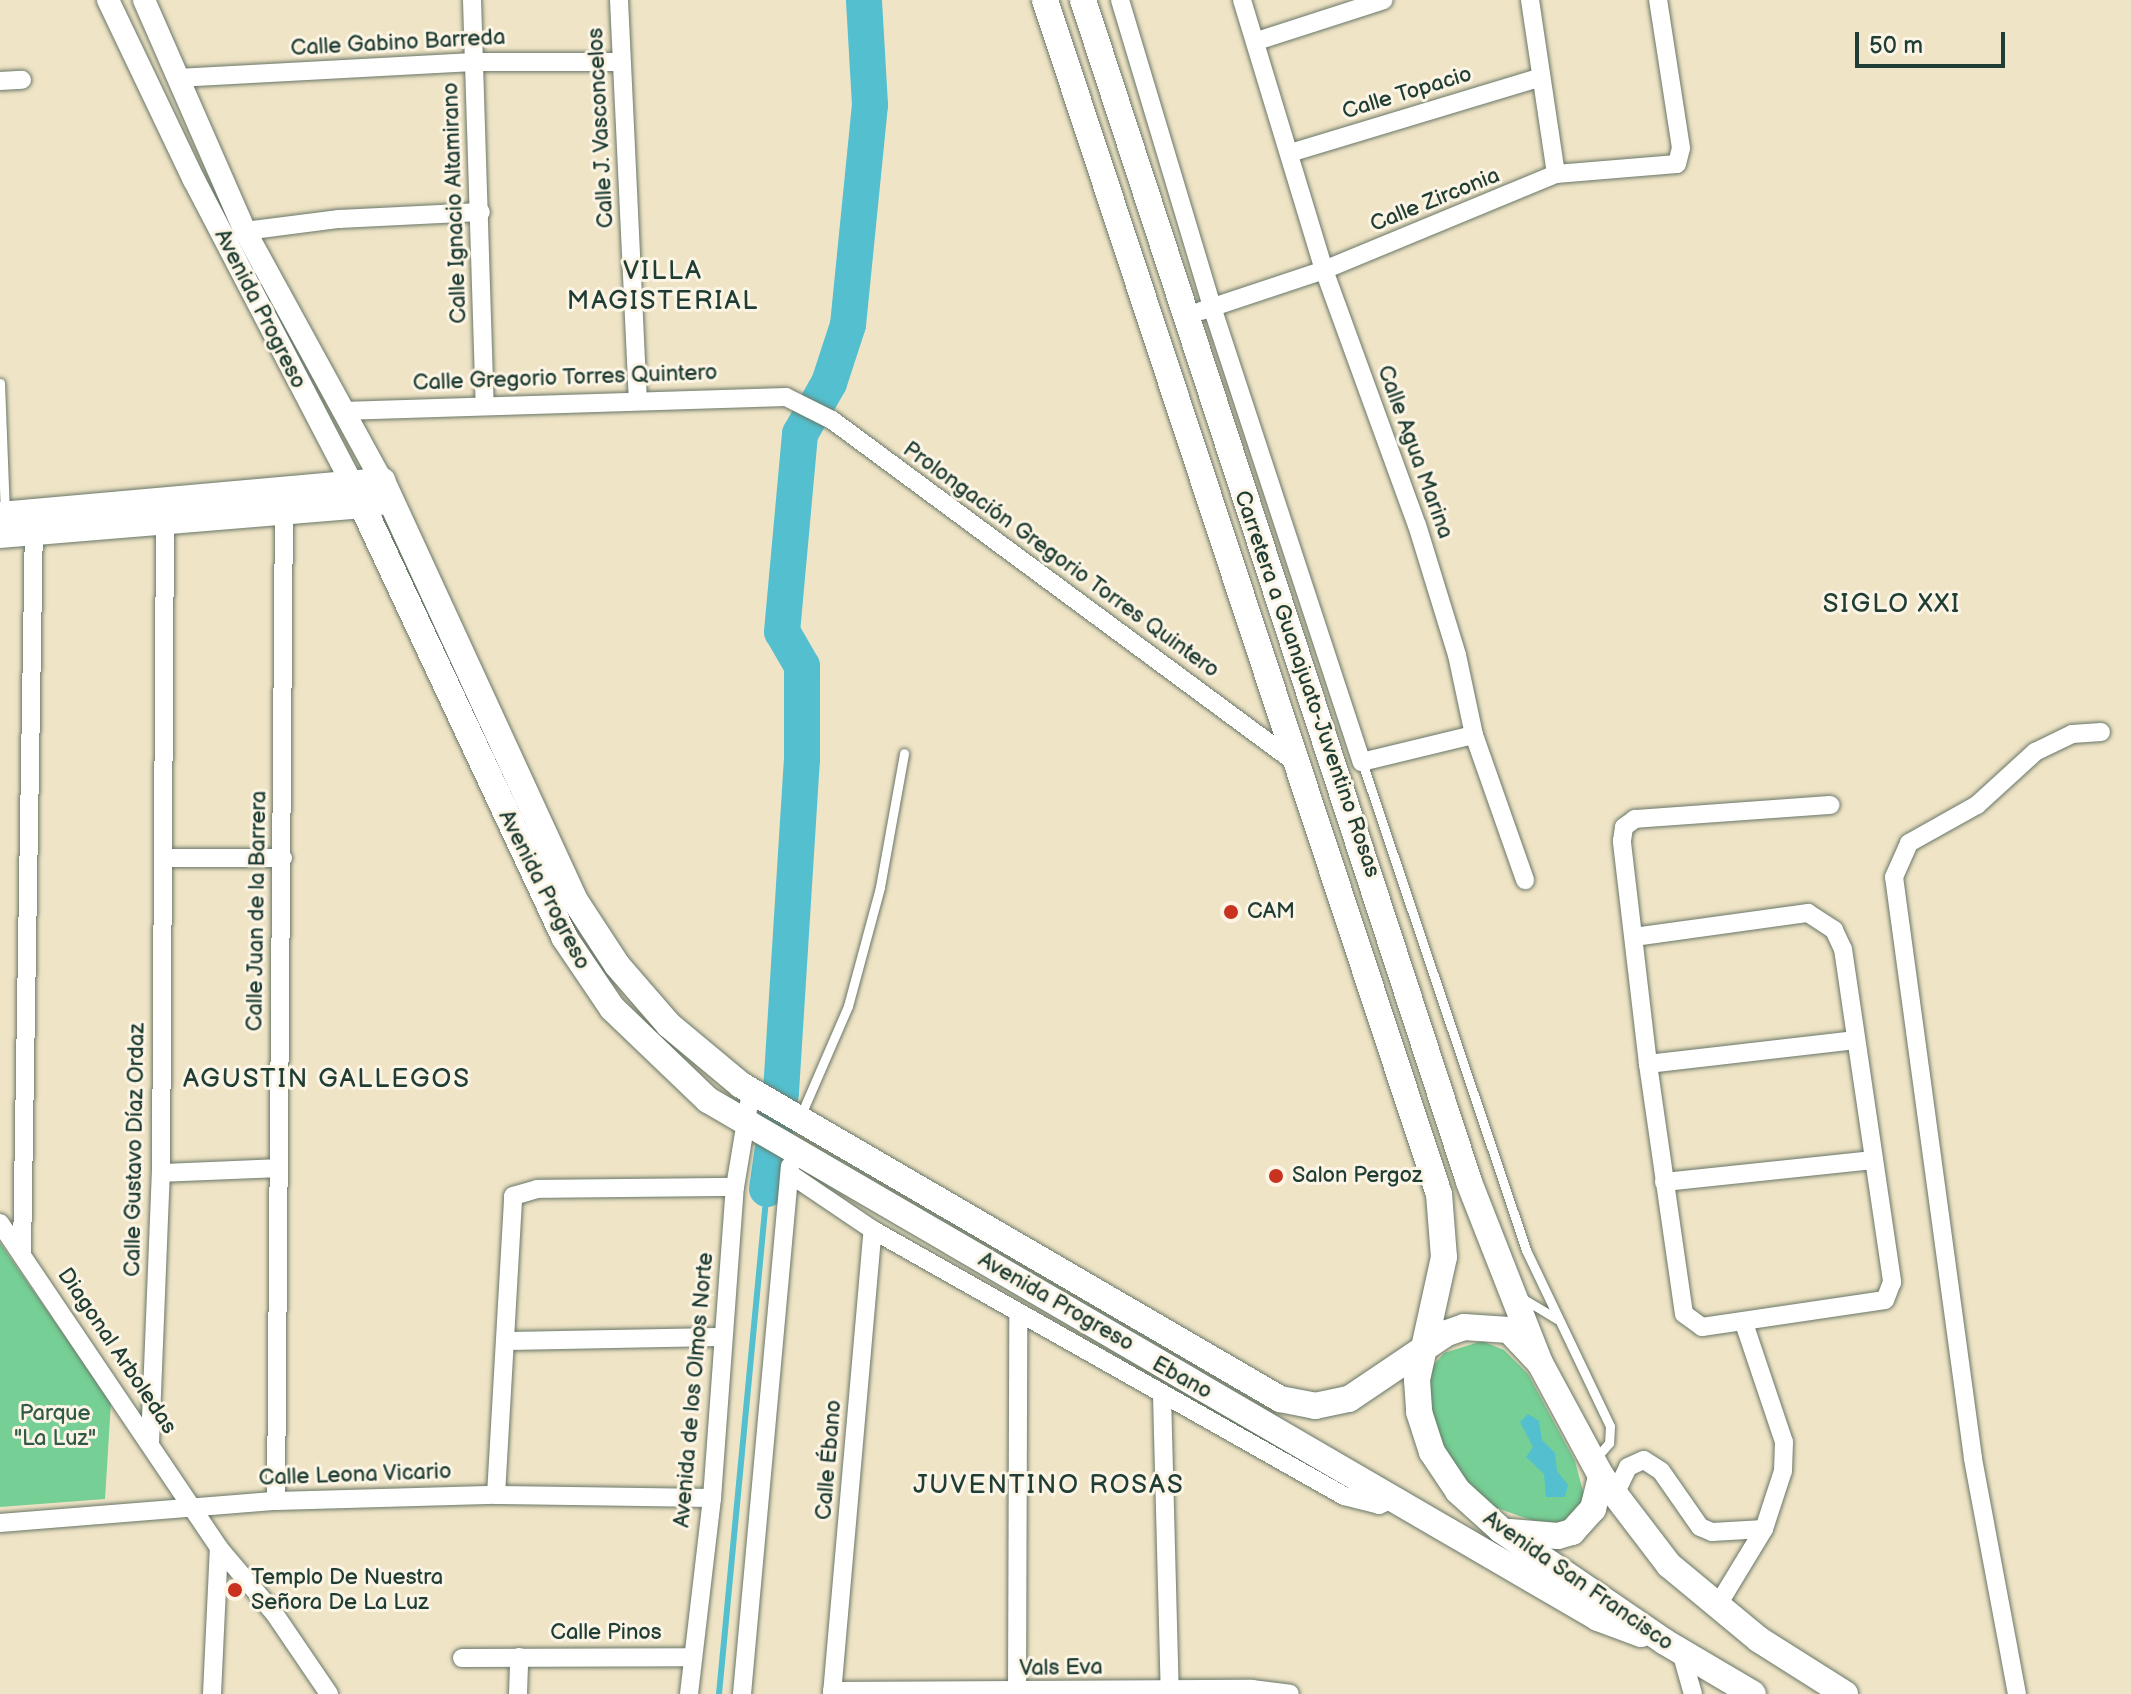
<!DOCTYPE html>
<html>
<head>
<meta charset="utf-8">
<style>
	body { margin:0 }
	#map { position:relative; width:2131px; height:1694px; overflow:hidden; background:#f0e4c6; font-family:"Balsamiq Sans",sans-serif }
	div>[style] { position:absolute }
	.green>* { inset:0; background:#76cf95 }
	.water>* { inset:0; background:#54bfce }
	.stream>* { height:6px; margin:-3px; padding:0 3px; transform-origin:3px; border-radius:3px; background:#54bfce }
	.river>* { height:36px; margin:-18px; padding:0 18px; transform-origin:18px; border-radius:18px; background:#54bfce }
	.roads { filter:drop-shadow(0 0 2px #687767) drop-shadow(0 0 2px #687767) }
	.service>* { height:9px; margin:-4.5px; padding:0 4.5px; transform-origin:4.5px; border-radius:4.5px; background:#fff }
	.minor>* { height:18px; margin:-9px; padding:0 9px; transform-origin:9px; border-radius:9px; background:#fff }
	.tertiary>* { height:22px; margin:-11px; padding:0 11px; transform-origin:11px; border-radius:11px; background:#fff }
	.secondary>* { height:26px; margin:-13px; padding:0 13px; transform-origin:13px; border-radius:13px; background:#fff }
	.dots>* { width:22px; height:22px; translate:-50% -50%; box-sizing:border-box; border:4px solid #fcf5e5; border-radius:50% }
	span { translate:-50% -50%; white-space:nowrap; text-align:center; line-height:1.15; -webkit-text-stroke:6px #fcf5e5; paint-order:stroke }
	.street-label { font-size:22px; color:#1f3d34 }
	.poi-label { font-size:22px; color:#1f3d34 }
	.left { translate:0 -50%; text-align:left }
	.park-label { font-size:22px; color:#305a47 }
	.quarter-label { font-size:26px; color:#1f3d34; letter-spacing:2px }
	.scale { position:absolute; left:1855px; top:32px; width:150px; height:36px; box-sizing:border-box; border:4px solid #1f3d34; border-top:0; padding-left:10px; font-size:24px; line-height:28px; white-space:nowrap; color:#1f3d34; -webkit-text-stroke:6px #fcf5e5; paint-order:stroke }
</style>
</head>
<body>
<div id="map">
	<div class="green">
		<i style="clip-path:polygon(0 1243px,111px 1402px,105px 1499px,0 1507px)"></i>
		<i style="clip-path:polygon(1482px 1341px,1504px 1350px,1528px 1374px,1575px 1461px,1585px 1499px,1572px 1519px,1554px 1528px,1483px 1503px,1436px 1441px,1426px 1386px,1432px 1367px,1444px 1353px)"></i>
	</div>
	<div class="water">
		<i style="clip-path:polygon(1528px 1414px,1539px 1421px,1542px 1440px,1555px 1453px,1557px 1471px,1568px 1485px,1565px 1497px,1546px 1497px,1544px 1474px,1526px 1457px,1533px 1447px,1520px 1422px)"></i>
	</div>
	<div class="stream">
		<i style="left:719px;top:1694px;width:507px;rotate:-84.57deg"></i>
	</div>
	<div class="river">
		<i style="left:767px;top:1189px;width:98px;rotate:-81.8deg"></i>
		<i style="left:781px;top:1092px;width:333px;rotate:-86.4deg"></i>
		<i style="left:802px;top:760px;width:94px;rotate:-90deg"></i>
		<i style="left:802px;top:666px;width:39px;rotate:-120deg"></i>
		<i style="left:782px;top:632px;width:199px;rotate:-84.8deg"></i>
		<i style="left:800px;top:434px;width:59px;rotate:-60.4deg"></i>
		<i style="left:829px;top:383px;width:61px;rotate:-71.9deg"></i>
		<i style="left:848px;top:325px;width:221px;rotate:-84.3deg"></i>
		<i style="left:870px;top:105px;width:105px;rotate:-93.3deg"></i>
	</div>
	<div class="roads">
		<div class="service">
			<i style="left:0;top:383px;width:128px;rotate:87.8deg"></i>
			<i style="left:1362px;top:762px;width:515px;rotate:71.42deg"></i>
			<i style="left:1526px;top:1250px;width:195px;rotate:64.5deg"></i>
			<i style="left:1610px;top:1426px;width:17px;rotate:93deg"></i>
			<i style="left:1609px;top:1443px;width:21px;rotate:131deg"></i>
			<i style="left:800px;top:1117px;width:121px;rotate:-66.6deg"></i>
			<i style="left:848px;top:1006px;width:123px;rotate:-74.9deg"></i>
			<i style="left:880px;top:887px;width:136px;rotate:-79.8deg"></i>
			<i style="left:1522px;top:1298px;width:41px;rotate:31deg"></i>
		</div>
		<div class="minor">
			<i style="left:472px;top:0;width:403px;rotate:88.2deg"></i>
			<i style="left:619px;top:0;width:398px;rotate:87.3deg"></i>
			<i style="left:1120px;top:0;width:320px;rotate:73.3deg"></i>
			<i style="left:1212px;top:307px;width:479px;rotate:71.8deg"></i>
			<i style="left:1362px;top:762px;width:115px;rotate:-13.6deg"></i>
			<i style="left:1242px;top:0;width:282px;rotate:73.1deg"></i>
			<i style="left:1324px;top:270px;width:271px;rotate:70deg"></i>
			<i style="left:1417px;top:525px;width:136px;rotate:72.9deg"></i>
			<i style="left:1457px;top:655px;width:82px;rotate:78deg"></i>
			<i style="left:1474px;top:735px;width:154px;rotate:70.6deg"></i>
			<i style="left:1530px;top:0;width:176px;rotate:81.5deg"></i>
			<i style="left:1257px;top:41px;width:133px;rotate:-17.9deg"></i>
			<i style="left:177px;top:78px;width:297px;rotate:-3.1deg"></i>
			<i style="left:474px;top:62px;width:147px"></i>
			<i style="left:0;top:81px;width:22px;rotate:-3deg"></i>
			<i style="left:1290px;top:153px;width:259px;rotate:-16.8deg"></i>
			<i style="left:245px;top:231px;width:95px;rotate:-7.3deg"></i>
			<i style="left:339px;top:219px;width:142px;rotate:-2.8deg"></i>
			<i style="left:1201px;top:311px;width:130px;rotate:-18.4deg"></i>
			<i style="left:1324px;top:270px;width:251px;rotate:-22.5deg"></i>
			<i style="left:1556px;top:174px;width:121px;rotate:-4.7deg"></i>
			<i style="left:1677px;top:164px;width:16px;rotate:-76deg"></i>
			<i style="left:1681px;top:148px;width:150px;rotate:-98.8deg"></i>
			<i style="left:342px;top:411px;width:444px;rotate:-1.8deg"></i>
			<i style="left:786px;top:397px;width:51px;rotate:26.6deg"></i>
			<i style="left:832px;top:420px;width:577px;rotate:36.47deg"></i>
			<i style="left:164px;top:858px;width:119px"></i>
			<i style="left:1634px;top:937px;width:176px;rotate:-7.9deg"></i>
			<i style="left:1808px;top:913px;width:31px;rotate:33deg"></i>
			<i style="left:1834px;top:930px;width:21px;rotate:65deg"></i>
			<i style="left:1843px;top:949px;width:337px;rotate:81.6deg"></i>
			<i style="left:1892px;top:1282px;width:19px;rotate:111deg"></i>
			<i style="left:1885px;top:1300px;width:185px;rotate:171.6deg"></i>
			<i style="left:1702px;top:1327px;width:22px;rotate:-144deg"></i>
			<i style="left:1684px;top:1314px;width:253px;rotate:-98.2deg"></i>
			<i style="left:1648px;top:1064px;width:225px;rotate:-96.7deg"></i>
			<i style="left:1622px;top:841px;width:14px;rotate:-82deg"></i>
			<i style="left:1624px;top:827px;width:14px;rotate:-36deg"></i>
			<i style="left:1635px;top:819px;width:196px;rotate:-4.1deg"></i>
			<i style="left:1648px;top:1064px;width:209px;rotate:-6.6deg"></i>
			<i style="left:161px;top:1173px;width:117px;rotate:-2.4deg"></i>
			<i style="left:790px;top:1174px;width:100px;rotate:34deg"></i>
			<i style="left:873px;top:1230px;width:541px;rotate:29.46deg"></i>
			<i style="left:1344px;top:1496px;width:36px;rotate:14deg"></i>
			<i style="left:1379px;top:1505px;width:14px;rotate:-25deg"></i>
			<i style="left:1664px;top:1182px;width:211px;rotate:-6deg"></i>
			<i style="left:0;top:1223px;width:392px;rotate:56deg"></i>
			<i style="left:219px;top:1548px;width:85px;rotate:49.8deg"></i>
			<i style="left:274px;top:1613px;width:98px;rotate:55.8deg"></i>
			<i style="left:22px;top:1253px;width:733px;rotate:-89.06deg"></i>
			<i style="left:505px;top:1341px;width:216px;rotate:-1.1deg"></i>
			<i style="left:1162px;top:1395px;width:296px;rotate:88.5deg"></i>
			<i style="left:150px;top:1443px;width:270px;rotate:-87.7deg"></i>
			<i style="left:161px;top:1173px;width:650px;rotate:-89.65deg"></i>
			<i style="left:1615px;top:1494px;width:30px;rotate:-64deg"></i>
			<i style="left:1628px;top:1467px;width:17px;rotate:-24deg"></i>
			<i style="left:1644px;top:1460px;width:20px;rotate:33deg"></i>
			<i style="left:1661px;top:1471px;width:68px;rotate:55.1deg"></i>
			<i style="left:1700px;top:1527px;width:13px;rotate:23deg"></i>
			<i style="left:1712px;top:1532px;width:52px;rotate:-3.3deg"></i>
			<i style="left:496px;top:1495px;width:299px;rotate:-86.7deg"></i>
			<i style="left:513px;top:1196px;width:25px;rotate:-16deg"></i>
			<i style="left:537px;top:1189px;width:198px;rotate:-0.6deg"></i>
			<i style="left:276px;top:1501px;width:987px;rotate:-89.54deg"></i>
			<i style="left:0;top:1523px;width:277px;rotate:-4.6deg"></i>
			<i style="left:276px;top:1501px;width:220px;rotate:-1.6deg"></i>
			<i style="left:496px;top:1495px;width:216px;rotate:0.8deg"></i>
			<i style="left:1716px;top:1608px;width:92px;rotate:-58.7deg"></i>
			<i style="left:1764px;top:1529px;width:61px;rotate:-71.9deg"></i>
			<i style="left:1783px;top:1471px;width:29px;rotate:-88deg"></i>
			<i style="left:1784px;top:1442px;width:126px;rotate:-108.6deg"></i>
			<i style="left:1681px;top:1652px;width:44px;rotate:74.1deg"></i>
			<i style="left:462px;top:1658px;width:230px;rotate:-0.2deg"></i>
			<i style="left:832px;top:1691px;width:420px;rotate:-0.3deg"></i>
			<i style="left:1252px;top:1689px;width:38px;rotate:7deg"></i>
			<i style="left:1017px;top:1693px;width:380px;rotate:-89.8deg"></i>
			<i style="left:212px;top:1694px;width:146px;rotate:-87.3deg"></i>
			<i style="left:518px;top:1694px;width:37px;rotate:-88deg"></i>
			<i style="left:689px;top:1694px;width:197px;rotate:-83.3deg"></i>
			<i style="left:712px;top:1498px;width:312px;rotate:-85.8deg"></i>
			<i style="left:735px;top:1187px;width:97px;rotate:-80.5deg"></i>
			<i style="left:742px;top:1694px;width:530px;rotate:-84.81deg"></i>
			<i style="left:832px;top:1694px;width:466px;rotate:-85deg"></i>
			<i style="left:2017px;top:1694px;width:240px;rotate:-100.6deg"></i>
			<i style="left:1973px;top:1458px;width:586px;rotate:-97.74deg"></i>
			<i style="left:1894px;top:877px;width:37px;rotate:-66deg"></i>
			<i style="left:1909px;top:843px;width:78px;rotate:-29.2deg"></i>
			<i style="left:1977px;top:805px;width:79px;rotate:-42.4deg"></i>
			<i style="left:2035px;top:752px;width:41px;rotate:-25.9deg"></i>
			<i style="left:2072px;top:734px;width:29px;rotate:-4deg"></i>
		</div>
		<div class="tertiary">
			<i style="left:108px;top:0;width:199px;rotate:64.5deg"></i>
			<i style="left:194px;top:180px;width:345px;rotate:62.5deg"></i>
			<i style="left:144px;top:0;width:252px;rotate:66.4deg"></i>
			<i style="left:245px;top:231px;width:285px;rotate:61.3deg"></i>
		</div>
		<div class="secondary">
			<i style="left:1045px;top:0;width:1257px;rotate:71.74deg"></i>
			<i style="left:1439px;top:1194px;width:63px;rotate:85.5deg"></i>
			<i style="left:1444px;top:1257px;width:126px;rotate:102.4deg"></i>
			<i style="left:1417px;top:1380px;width:32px;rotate:86deg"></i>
			<i style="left:1419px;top:1412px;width:42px;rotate:72deg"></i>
			<i style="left:1432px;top:1452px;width:47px;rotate:56.3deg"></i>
			<i style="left:1458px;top:1491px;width:58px;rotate:42.2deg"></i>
			<i style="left:1501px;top:1530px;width:199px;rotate:34.3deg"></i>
			<i style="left:1665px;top:1642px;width:102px;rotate:30.6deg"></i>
			<i style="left:1083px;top:0;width:1243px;rotate:71.91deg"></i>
			<i style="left:1469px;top:1182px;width:194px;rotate:68.6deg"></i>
			<i style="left:1540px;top:1363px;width:128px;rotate:61.6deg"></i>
			<i style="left:1601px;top:1476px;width:112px;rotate:52.6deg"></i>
			<i style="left:1669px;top:1565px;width:116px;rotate:39.7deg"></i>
			<i style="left:1758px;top:1639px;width:103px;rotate:32.3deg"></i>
			<i style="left:353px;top:486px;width:498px;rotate:64.9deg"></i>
			<i style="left:564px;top:937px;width:86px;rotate:55.9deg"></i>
			<i style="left:612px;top:1008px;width:133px;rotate:43.8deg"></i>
			<i style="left:708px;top:1100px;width:1030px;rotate:30.2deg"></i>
			<i style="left:1598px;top:1618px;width:46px;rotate:20.4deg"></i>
			<i style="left:0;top:515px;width:384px;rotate:-5.1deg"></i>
			<i style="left:382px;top:481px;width:460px;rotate:65.3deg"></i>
			<i style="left:574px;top:899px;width:79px;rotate:56.9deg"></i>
			<i style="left:617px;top:965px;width:79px;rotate:49.1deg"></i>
			<i style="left:669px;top:1025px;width:94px;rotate:39.8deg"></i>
			<i style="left:741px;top:1085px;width:624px;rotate:30.22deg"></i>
			<i style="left:1280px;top:1399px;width:36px;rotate:11deg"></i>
			<i style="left:1315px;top:1406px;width:35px;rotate:-12deg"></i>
			<i style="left:1349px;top:1399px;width:118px;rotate:-34deg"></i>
			<i style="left:1447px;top:1333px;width:18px;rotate:-19deg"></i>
			<i style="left:1464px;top:1327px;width:45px;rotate:3.8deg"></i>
			<i style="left:1509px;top:1330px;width:45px;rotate:46.8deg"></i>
			<i style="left:0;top:535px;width:376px;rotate:-4.7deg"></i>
			<i style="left:1510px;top:1532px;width:48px;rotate:4.8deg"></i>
			<i style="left:1558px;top:1536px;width:15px;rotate:-16deg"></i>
			<i style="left:1572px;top:1532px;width:31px;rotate:-48deg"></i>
			<i style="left:1593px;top:1509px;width:34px;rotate:-76deg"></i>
		</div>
	</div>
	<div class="dots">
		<i style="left:1231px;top:912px;background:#c8321e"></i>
		<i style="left:1276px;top:1176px;background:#c8321e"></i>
		<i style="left:235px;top:1590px;background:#c8321e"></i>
	</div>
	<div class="street-label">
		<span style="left:398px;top:43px;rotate:-3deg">Calle Gabino Barreda</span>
		<span style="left:1407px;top:93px;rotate:-17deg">Calle Topacio</span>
		<span style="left:601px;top:128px;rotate:-93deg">Calle J. Vasconcelos</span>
		<span style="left:1435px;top:200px;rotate:-22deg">Calle Zirconia</span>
		<span style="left:455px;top:203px;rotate:-92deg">Calle Ignacio Altamirano</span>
		<span style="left:260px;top:309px;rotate:63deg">Avenida Progreso</span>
		<span style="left:565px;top:378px;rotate:-2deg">Calle Gregorio Torres Quintero</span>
		<span style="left:1415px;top:452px;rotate:70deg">Calle Agua Marina</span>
		<span style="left:1061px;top:560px;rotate:36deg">Prolongación Gregorio Torres Quintero</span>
		<span style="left:1307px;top:684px;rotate:71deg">Carretera a Guanajuato-Juventino Rosas</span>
		<span style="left:544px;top:890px;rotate:63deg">Avenida Progreso</span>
		<span style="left:257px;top:911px;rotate:-89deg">Calle Juan de la Barrera</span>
		<span style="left:135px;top:1150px;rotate:-89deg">Calle Gustavo Díaz Ordaz</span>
		<span style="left:1056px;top:1302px;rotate:30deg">Avenida Progreso</span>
		<span style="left:117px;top:1351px;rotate:56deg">Diagonal Arboledas</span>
		<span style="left:1182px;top:1378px;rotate:29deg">Ebano</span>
		<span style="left:694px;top:1390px;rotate:-85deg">Avenida de los Olmos Norte</span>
		<span style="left:829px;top:1460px;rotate:-85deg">Calle Ébano</span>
		<span style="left:355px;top:1475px;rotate:-2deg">Calle Leona Vicario</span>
		<span style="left:1578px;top:1581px;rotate:35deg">Avenida San Francisco</span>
		<span style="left:606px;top:1633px">Calle Pinos</span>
		<span style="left:1061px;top:1668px;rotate:-1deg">Vals Eva</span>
	</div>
	<div class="poi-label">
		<span class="left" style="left:1247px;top:912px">CAM</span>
		<span class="left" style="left:1292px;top:1176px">Salon Pergoz</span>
		<span class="left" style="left:251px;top:1590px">Templo De Nuestra<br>Señora De La Luz</span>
	</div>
	<div class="park-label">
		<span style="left:55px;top:1426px">Parque<br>"La Luz"</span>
	</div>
	<div class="quarter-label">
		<span style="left:663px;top:287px">VILLA<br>MAGISTERIAL</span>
		<span style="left:1892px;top:605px">SIGLO XXI</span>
		<span style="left:327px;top:1080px">AGUSTIN GALLEGOS</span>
		<span style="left:1049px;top:1486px">JUVENTINO ROSAS</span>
	</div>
	<div class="scale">50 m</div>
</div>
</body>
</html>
